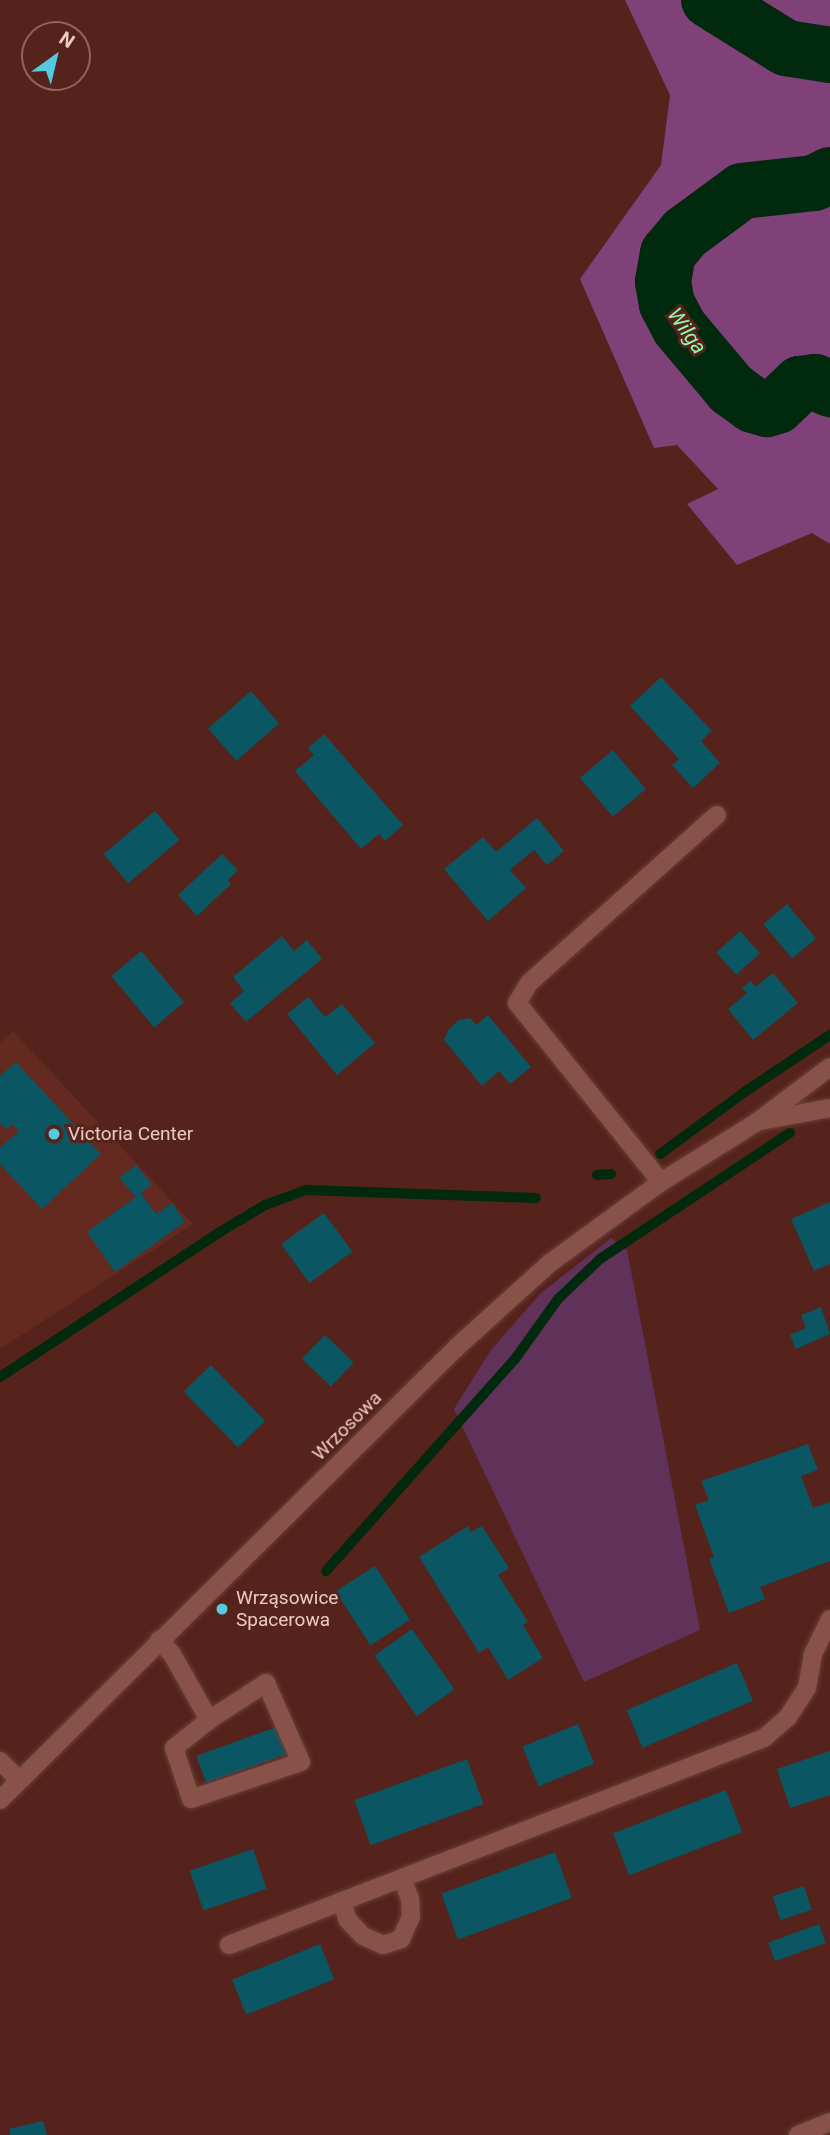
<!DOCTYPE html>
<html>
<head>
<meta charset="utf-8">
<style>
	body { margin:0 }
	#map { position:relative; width:830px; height:2135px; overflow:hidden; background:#55231b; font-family:Roboto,sans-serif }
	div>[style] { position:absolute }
	.built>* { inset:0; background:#642a20 }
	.green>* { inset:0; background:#60325a }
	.forest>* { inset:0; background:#804078 }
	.stream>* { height:10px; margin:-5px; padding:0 5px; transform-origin:5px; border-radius:5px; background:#00290e }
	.river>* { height:56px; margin:-28px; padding:0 28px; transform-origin:28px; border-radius:28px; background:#00290e }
	.building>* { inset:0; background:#0a5662; transform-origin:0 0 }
	.roads { filter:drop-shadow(0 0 2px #6a3f39) drop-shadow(0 0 2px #6a3f39) }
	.service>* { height:18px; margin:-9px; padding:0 9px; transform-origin:9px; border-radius:9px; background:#895248 }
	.tertiary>* { height:18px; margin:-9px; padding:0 9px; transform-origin:9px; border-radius:9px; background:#895248 }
	.dots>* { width:19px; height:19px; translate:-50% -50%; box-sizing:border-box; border:4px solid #55231b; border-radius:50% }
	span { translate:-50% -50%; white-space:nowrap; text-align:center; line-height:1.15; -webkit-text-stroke:6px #55231b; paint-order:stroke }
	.poi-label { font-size:19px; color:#ebcac3 }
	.left { translate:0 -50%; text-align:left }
	.street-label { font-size:19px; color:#ebcac3 }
	.water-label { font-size:21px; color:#8ef9ad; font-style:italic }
	.north { position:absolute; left:21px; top:21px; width:70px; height:70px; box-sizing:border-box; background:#55231b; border:2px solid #91665e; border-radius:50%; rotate:34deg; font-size:19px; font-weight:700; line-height:28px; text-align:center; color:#ebcac3 }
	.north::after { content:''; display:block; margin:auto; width:24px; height:32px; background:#55cadf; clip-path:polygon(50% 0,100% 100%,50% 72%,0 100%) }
</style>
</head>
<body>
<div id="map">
	<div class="built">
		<i style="clip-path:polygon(13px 1031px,193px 1224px,0 1349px,0 1043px)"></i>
	</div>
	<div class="green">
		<i style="clip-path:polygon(611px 1238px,627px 1250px,700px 1630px,584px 1682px,454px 1409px,491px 1350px,541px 1293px)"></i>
	</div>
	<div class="forest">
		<i style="clip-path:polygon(625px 0,830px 0,830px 544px,812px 533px,737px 565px,687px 504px,718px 489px,677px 445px,654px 448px,580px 279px,661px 165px,670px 95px)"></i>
	</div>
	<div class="stream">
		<i style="left:660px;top:1154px;width:107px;rotate:-36.2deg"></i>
		<i style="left:746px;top:1091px;width:101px;rotate:-33.7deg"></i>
		<i style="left:597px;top:1175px;width:14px;rotate:-4deg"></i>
		<i style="left:0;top:1377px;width:263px;rotate:-33.4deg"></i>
		<i style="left:220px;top:1232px;width:52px;rotate:-31deg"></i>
		<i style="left:265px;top:1205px;width:44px;rotate:-20.1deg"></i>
		<i style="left:306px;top:1190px;width:230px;rotate:2deg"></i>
		<i style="left:326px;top:1571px;width:284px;rotate:-48.3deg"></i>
		<i style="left:515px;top:1359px;width:74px;rotate:-54.4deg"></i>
		<i style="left:558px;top:1299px;width:58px;rotate:-43.6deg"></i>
		<i style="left:600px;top:1259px;width:228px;rotate:-33.6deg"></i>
	</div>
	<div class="river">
		<i style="left:709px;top:0;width:91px;rotate:31.9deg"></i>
		<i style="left:786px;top:48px;width:45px;rotate:9deg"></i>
		<i style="left:830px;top:175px;width:18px;rotate:153deg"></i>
		<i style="left:814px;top:183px;width:72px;rotate:173.7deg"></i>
		<i style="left:742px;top:191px;width:71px;rotate:143.6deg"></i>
		<i style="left:685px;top:233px;width:26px;rotate:130deg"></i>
		<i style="left:668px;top:253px;width:29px;rotate:100deg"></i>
		<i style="left:663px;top:282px;width:22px;rotate:80deg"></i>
		<i style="left:667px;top:304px;width:26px;rotate:62deg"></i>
		<i style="left:679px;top:327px;width:81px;rotate:50deg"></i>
		<i style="left:731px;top:389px;width:27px;rotate:36deg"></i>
		<i style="left:753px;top:405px;width:15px;rotate:16deg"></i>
		<i style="left:767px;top:409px;width:10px;rotate:-17deg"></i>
		<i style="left:777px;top:406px;width:32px;rotate:-44deg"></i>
		<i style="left:800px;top:384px;width:15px;rotate:-8deg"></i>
		<i style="left:815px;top:382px;width:17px;rotate:25deg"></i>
	</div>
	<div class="building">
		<i style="clip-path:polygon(661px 677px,712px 731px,701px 741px,720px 763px,693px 788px,672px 765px,679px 759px,630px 706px)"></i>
		<i style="left:251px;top:691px;width:43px;height:57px;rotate:49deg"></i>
		<i style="clip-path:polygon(324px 734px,403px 825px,385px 841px,379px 834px,361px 849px,295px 771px,314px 755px,308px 748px)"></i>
		<i style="left:613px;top:750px;width:51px;height:43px;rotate:50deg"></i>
		<i style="left:155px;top:811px;width:38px;height:67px;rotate:50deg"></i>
		<i style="clip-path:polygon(537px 818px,564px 851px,547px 865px,534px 850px,510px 870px,526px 888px,488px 921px,444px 869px,483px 837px,496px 852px)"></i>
		<i style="clip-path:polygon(222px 854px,238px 870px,228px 880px,231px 884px,197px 916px,178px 895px)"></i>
		<i style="left:787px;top:904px;width:45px;height:31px;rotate:50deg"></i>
		<i style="left:740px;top:931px;width:30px;height:32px;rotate:48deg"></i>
		<i style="clip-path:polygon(282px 936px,294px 951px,307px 940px,322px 959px,246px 1022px,230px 1003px,244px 991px,233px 977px)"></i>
		<i style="left:141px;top:951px;width:67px;height:39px;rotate:50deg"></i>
		<i style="clip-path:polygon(773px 973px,798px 1003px,753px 1040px,728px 1009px,747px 993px,742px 988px,751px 981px,755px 987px)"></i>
		<i style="clip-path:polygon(308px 997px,325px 1017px,342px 1004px,375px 1043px,337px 1075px,287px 1014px)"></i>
		<i style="clip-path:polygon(488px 1015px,531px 1067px,510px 1084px,499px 1071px,482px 1086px,444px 1040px,449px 1029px,459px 1020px,470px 1018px,476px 1025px)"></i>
		<i style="clip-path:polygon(16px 1062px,101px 1154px,42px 1209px,0 1164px,0 1148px,19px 1131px,12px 1124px,8px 1129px,0 1124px,0 1076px)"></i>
		<i style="clip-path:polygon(136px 1165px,152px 1184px,141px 1193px,156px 1214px,172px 1203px,185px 1222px,115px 1272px,87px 1232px,136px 1197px,119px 1178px)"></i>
		<i style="clip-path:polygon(830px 1202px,830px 1264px,814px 1271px,791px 1219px)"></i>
		<i style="left:324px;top:1213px;width:48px;height:53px;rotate:54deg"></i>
		<i style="clip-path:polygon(821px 1307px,830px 1334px,796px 1349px,790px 1335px,806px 1328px,801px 1315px)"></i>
		<i style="left:325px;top:1335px;width:40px;height:33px;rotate:44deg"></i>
		<i style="left:211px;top:1365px;width:78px;height:38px;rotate:46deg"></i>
		<i style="clip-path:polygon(808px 1444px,818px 1470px,801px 1476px,813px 1508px,830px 1502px,830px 1561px,760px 1587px,765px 1599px,729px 1613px,709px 1559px,714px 1557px,695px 1505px,709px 1500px,701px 1481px)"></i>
		<i style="clip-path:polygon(468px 1526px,471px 1532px,482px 1526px,509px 1568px,498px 1575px,528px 1622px,523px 1625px,543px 1658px,508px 1680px,488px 1647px,479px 1653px,419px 1557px)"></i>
		<i style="left:375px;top:1566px;width:64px;height:47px;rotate:57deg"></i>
		<i style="left:412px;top:1629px;width:74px;height:46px;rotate:55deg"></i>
		<i style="left:737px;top:1663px;width:41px;height:120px;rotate:67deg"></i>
		<i style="left:578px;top:1724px;width:43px;height:60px;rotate:68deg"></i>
		<i style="left:279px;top:1726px;width:29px;height:88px;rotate:70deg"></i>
		<i style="clip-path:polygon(830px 1751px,830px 1795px,790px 1808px,777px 1769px)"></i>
		<i style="left:467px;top:1759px;width:48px;height:120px;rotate:70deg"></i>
		<i style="left:726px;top:1790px;width:45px;height:121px;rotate:69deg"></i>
		<i style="left:253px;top:1849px;width:42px;height:67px;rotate:71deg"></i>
		<i style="left:555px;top:1852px;width:49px;height:121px;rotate:70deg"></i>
		<i style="left:804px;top:1886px;width:25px;height:33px;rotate:72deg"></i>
		<i style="left:819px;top:1924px;width:20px;height:54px;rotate:70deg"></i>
		<i style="left:320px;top:1944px;width:38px;height:95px;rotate:68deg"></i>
		<i style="clip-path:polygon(43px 2121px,47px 2135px,10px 2135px,9px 2129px)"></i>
	</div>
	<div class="roads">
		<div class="service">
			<i style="left:661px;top:1182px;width:230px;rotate:-128.8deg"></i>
			<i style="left:517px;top:1003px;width:23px;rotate:-59deg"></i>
			<i style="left:529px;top:983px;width:252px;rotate:-41.8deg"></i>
			<i style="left:159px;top:1640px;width:19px;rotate:47deg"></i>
			<i style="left:172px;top:1654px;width:76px;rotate:60.7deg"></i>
			<i style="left:209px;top:1720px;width:68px;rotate:-33deg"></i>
			<i style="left:266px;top:1683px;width:86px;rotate:66.1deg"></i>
			<i style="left:301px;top:1762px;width:116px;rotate:161.4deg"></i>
			<i style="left:191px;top:1799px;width:54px;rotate:-108.4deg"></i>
			<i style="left:174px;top:1748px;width:45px;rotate:-38.7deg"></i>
			<i style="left:342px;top:1901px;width:19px;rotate:74deg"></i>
			<i style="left:347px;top:1919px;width:23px;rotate:47deg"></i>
			<i style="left:363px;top:1936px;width:22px;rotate:24deg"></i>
			<i style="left:383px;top:1945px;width:19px;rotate:-18deg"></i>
			<i style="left:401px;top:1939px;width:24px;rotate:-66deg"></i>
			<i style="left:411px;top:1917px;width:18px;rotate:-93deg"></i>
			<i style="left:410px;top:1899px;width:22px;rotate:-111deg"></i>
			<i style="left:229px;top:1945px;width:574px;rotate:-21.15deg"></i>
			<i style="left:764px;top:1738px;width:32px;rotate:-41deg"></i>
			<i style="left:788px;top:1717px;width:35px;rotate:-57deg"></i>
			<i style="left:807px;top:1688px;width:35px;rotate:-80deg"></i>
			<i style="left:813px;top:1654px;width:39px;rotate:-64deg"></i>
			<i style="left:798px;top:2135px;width:35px;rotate:-22deg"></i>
		</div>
		<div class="tertiary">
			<i style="left:760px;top:1121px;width:71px;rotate:-10.5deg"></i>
			<i style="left:0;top:1761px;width:27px;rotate:45deg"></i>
			<i style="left:0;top:1800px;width:643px;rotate:-44.75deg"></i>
			<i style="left:457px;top:1347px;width:125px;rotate:-42.1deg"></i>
			<i style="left:550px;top:1263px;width:137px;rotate:-36.1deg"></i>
			<i style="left:661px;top:1182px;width:113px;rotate:-32deg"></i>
			<i style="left:757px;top:1122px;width:91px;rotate:-37deg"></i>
		</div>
	</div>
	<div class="dots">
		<i style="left:54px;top:1134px;background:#55cadf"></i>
		<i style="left:222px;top:1609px;background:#55cadf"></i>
	</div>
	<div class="poi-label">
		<span class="left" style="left:68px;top:1134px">Victoria Center</span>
		<span class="left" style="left:236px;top:1609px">Wrząsowice<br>Spacerowa</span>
	</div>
	<div class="street-label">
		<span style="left:347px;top:1426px;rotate:-45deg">Wrzosowa</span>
	</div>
	<div class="water-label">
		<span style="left:687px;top:331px;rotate:55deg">Wilga</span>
	</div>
	<div class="north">N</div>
</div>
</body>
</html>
